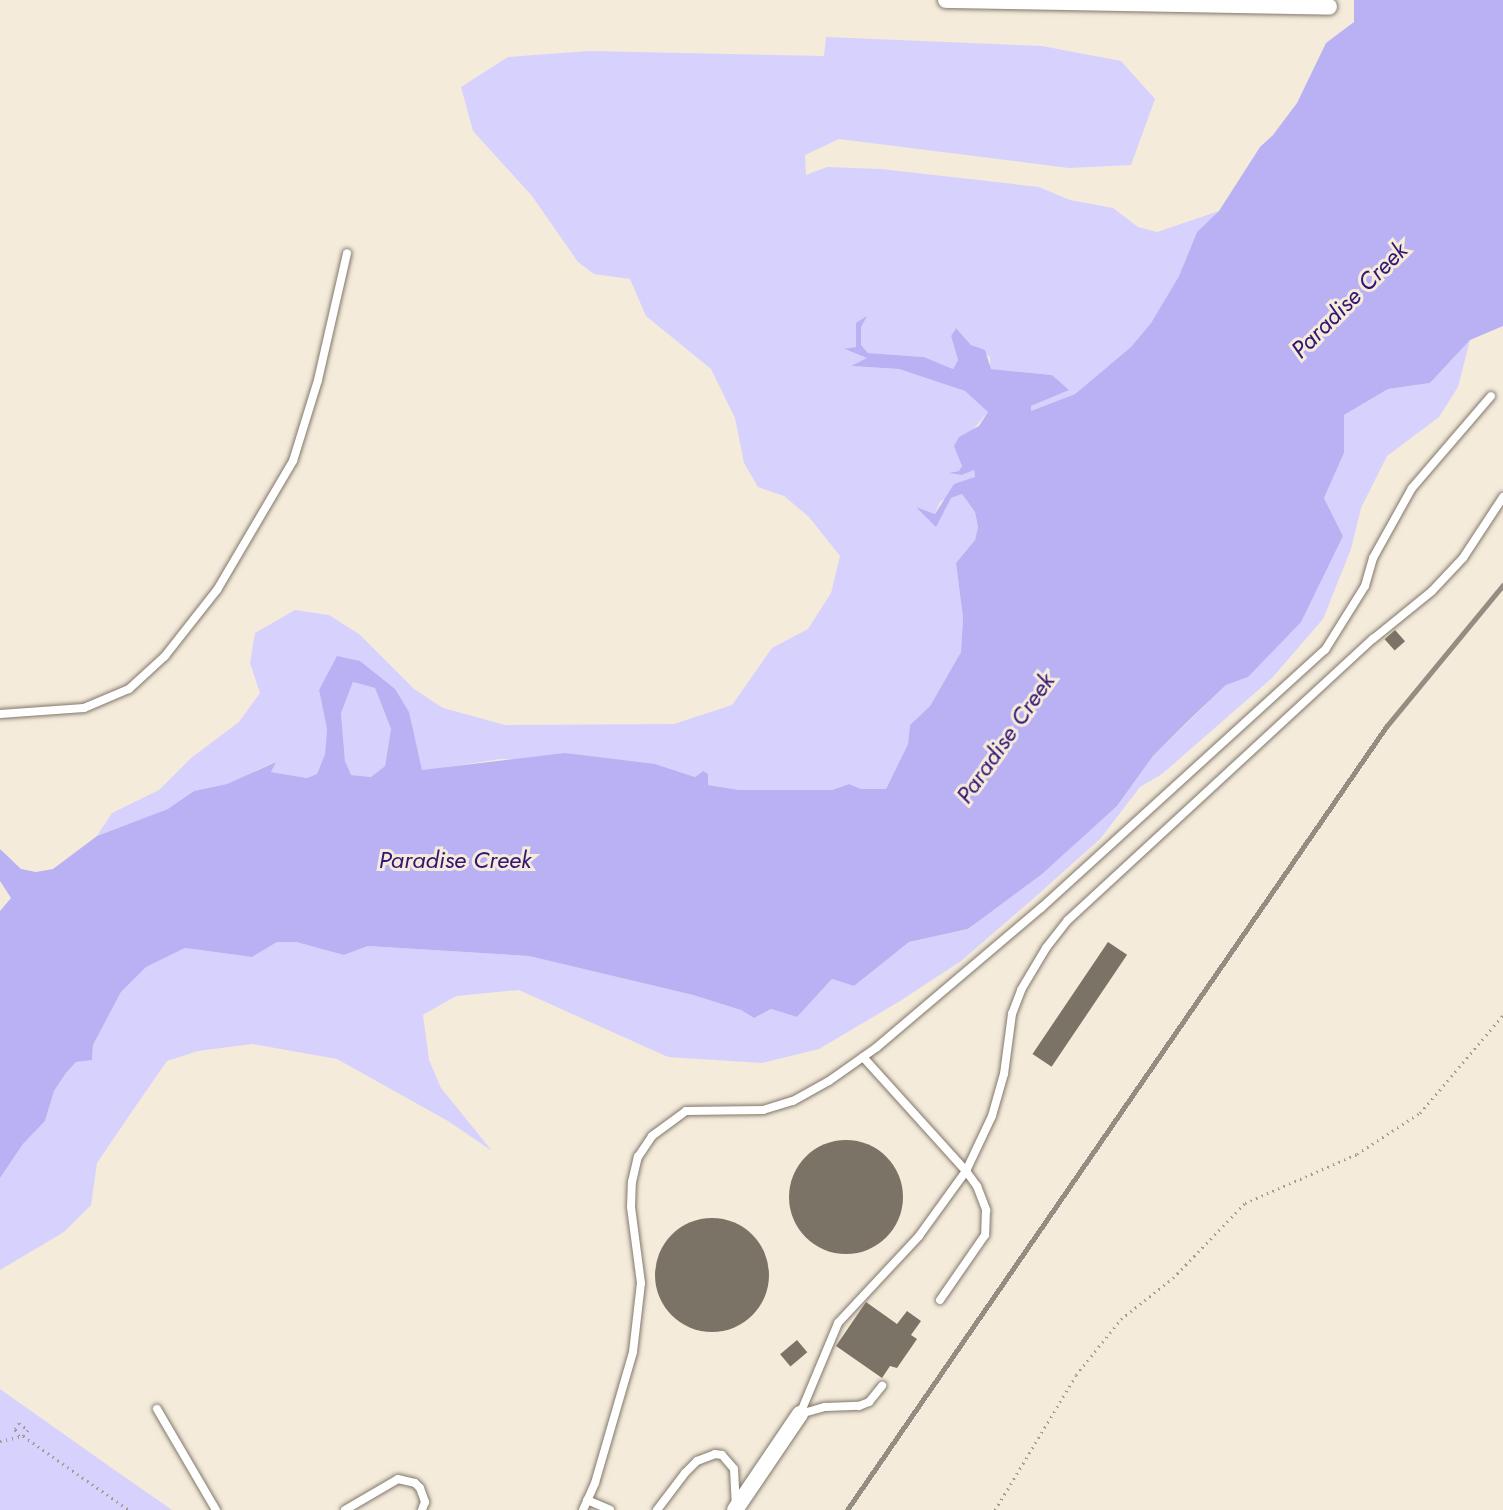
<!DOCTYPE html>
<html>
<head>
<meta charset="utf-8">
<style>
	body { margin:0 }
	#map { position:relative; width:1503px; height:1510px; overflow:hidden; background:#f4ebdb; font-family:Jost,sans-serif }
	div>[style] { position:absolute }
	.green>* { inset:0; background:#d6d2fd }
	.water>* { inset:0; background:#b9b1f4 }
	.building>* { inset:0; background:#7b7365; transform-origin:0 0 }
	.round { border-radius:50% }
	.path>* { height:3px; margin-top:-1.5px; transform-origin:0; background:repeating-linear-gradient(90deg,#a39c90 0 1.5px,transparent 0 6px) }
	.roads { filter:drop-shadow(0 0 2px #81786a) drop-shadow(0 0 2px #81786a) }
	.lane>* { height:8px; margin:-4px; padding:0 4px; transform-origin:4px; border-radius:4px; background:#fff }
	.street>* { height:16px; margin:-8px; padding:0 8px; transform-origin:8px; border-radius:8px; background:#fff }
	.rail>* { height:4.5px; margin:-2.25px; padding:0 2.25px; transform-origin:2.25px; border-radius:2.25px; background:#948d82 }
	span { translate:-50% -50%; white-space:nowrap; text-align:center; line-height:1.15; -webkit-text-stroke:6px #f4ebdb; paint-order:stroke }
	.water-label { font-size:24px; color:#331574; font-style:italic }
</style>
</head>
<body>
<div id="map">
	<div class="green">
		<i style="clip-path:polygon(826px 37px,1042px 46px,1121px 61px,1155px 99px,1131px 165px,1069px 168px,839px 139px,805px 155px,806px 175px,827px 167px,881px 169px,1039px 187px,1070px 200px,1113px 208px,1138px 227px,1157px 232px,1219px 211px,1197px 232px,1179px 276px,1151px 323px,1131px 347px,1075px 394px,1031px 411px,1031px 406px,1068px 390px,1052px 375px,990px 369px,990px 357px,971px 345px,956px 328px,951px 336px,958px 360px,953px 369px,924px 357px,868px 353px,861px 345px,861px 327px,857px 323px,856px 347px,845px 350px,868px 358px,851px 366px,899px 369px,965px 391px,988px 412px,971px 432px,960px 471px,952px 472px,962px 475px,974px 470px,975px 477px,940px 502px,935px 514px,918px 508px,940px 518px,951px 498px,962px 494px,975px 512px,978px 527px,975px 540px,956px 563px,963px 618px,961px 652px,930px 706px,910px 725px,908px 744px,886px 789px,861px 789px,849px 784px,832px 790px,739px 790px,708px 785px,703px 771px,695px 777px,655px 764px,617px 762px,500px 759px,422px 771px,416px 745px,360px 661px,319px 690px,327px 729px,325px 754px,317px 774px,307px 778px,271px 772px,275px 762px,228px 784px,194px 791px,169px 809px,97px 836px,112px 813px,159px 790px,191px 758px,239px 722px,260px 693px,250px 663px,255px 633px,295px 610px,329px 615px,359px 634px,414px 689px,443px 708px,505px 725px,674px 724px,732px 705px,772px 648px,808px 629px,831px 593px,840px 556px,809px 517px,784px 496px,758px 487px,744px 463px,735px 418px,711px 369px,646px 316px,630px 279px,594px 274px,578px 262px,532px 196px,473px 131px,461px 87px,508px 57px,589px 51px,824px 56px)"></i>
		<i style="clip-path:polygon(1470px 340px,1458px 387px,1439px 417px,1387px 456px,1361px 508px,1351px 549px,1323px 619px,1272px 678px,1162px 774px,1140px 787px,1101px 838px,1034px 898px,961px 961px,900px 1001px,819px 1049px,762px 1063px,668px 1057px,519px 990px,456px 996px,423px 1015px,429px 1060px,441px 1088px,492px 1151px,448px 1121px,337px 1059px,252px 1044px,198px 1051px,167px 1061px,135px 1107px,97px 1163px,91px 1205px,64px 1232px,0 1270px,0 1178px,23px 1144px,45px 1121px,54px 1091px,66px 1073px,76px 1062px,92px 1059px,93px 1045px,121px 992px,145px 967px,185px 948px,252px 957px,277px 942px,296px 942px,344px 955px,368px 946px,529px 956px,693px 995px,741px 1010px,754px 1018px,771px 1009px,797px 1017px,832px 979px,854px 986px,909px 942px,969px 929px,1117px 806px,1153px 756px,1226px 685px,1248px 677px,1343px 536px,1324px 498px,1344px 453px,1344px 415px,1388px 389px,1430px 383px)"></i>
		<i style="clip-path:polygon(353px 682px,375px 688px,391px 729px,385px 766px,371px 777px,350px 775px,345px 761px,341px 713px)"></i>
		<i style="clip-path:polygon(0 1389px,116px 1471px,172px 1510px,0 1510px)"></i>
	</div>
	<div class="water">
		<i style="clip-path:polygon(evenodd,1354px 0,1503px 0,1503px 326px,1470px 340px,1430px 383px,1388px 389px,1344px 415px,1344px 453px,1324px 498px,1343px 536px,1301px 622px,1248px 677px,1226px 685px,1187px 722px,1153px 756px,1117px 806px,1042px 874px,968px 929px,909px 942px,854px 986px,832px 979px,797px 1017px,771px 1009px,754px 1018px,741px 1010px,693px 995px,529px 956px,368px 946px,344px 955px,296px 942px,277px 942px,252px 957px,185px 948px,146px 967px,121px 992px,93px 1045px,92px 1060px,76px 1062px,66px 1073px,54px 1091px,45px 1121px,23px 1144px,0 1178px,0 911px,11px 898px,0 881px,0 849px,21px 869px,36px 872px,53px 869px,97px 836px,168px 809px,194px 791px,227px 784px,276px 762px,271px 772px,307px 778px,317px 774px,325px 754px,327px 729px,319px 690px,337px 656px,360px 661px,395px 689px,409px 712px,422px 770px,565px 753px,655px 764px,695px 777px,703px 771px,708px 774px,708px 785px,739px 790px,832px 790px,849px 784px,861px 789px,886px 789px,908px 744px,910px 725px,930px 706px,961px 652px,963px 618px,956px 563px,975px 540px,978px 527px,975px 512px,962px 494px,951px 498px,936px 527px,916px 507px,935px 514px,954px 484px,975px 477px,974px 470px,962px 475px,949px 473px,959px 471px,962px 466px,954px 446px,959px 437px,979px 426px,988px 412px,965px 391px,899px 369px,851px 366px,867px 358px,844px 349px,856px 347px,856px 323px,867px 316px,861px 327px,861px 345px,868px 353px,924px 357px,953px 369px,958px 360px,951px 336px,956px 328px,971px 345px,985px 350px,991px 369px,1052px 375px,1069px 390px,1031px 406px,1031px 411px,1075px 394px,1131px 347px,1151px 323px,1179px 276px,1197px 232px,1219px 211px,1260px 147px,1273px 135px,1297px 103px,1326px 43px,1354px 22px,1354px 0,353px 682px,375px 688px,391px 729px,385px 766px,371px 777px,351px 775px,345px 761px,341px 713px,353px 682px)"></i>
	</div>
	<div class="building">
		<i style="left:1395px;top:630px;width:15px;height:14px;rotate:48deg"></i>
		<i style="left:1108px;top:942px;width:23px;height:135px;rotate:34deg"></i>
		<i class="round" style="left:789px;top:1140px;width:114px;height:114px"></i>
		<i class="round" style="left:655px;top:1218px;width:114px;height:114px"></i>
		<i style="clip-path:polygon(866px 1302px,897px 1324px,907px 1311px,921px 1321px,911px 1335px,917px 1339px,897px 1368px,890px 1366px,882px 1378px,836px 1346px)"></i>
		<i style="left:797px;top:1340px;width:16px;height:22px;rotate:50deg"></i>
	</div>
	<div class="path">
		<i style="left:19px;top:1436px;width:8px;rotate:-120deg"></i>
		<i style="left:15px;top:1429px;width:7px;rotate:-56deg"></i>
		<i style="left:19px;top:1423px;width:11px;rotate:38deg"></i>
		<i style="left:28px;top:1430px;width:8px;rotate:130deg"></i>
		<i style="left:0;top:1441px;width:24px;rotate:-12deg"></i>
		<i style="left:23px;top:1436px;width:129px;rotate:34.9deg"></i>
		<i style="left:995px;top:1510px;width:157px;rotate:-59deg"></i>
		<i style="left:1076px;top:1375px;width:72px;rotate:-51.2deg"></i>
		<i style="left:1121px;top:1319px;width:66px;rotate:-38.3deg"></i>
		<i style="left:1173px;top:1278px;width:104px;rotate:-46.2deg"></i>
		<i style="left:1245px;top:1203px;width:122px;rotate:-23.6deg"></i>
		<i style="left:1357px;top:1154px;width:75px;rotate:-33.1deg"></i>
		<i style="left:1420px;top:1113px;width:128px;rotate:-49.7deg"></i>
	</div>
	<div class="roads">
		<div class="lane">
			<i style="left:0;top:714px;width:84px;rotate:-4.1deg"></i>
			<i style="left:84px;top:708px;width:49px;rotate:-22.9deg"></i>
			<i style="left:129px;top:689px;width:49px;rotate:-42.5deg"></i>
			<i style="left:165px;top:656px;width:84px;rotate:-51.8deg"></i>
			<i style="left:217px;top:590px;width:150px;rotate:-59.5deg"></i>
			<i style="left:293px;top:461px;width:85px;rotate:-72.8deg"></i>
			<i style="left:318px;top:380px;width:130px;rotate:-77.1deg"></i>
			<i style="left:863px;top:1057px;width:154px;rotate:47.9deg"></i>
			<i style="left:966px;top:1171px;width:19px;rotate:54deg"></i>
			<i style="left:977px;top:1186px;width:26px;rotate:69deg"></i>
			<i style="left:986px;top:1210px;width:25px;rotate:92deg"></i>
			<i style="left:985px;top:1235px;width:79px;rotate:124.7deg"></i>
			<i style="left:157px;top:1409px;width:117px;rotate:59.7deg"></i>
			<i style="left:800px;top:1414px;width:99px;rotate:-67.3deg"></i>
			<i style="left:838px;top:1323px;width:119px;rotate:-47deg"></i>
			<i style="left:919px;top:1236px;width:80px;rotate:-54.1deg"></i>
			<i style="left:966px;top:1171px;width:61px;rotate:-64.7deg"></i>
			<i style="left:992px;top:1116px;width:44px;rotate:-74.1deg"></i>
			<i style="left:1004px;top:1074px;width:61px;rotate:-82.4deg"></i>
			<i style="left:1012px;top:1014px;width:26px;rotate:-69deg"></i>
			<i style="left:1021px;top:990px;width:49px;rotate:-59.2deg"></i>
			<i style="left:1046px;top:948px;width:36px;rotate:-52deg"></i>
			<i style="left:1068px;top:920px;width:415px;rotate:-42.7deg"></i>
			<i style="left:1373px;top:639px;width:76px;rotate:-39.1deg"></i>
			<i style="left:1432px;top:591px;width:45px;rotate:-46.8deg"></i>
			<i style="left:1463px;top:558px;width:73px;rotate:-56.7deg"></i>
			<i style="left:800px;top:1414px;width:26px;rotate:-16deg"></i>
			<i style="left:825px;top:1407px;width:34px;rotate:-2deg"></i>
			<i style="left:859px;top:1406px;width:11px;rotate:-22deg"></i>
			<i style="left:869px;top:1402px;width:21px;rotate:-51deg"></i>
			<i style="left:587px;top:1500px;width:25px;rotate:23deg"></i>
			<i style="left:345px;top:1510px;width:61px;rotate:-30.3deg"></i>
			<i style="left:398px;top:1479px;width:17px;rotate:13deg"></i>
			<i style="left:415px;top:1483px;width:7px;rotate:45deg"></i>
			<i style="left:420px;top:1488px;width:15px;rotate:70deg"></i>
			<i style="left:425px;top:1502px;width:9px;rotate:111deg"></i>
			<i style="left:583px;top:1510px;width:30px;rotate:-66deg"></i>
			<i style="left:595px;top:1483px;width:136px;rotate:-73.8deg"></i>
			<i style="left:633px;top:1352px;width:69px;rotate:-83.4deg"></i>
			<i style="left:641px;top:1283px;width:77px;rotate:-97.5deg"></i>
			<i style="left:631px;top:1207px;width:25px;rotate:-88deg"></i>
			<i style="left:632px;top:1182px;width:26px;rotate:-77deg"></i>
			<i style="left:638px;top:1157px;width:25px;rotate:-56deg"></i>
			<i style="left:652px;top:1136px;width:42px;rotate:-36.3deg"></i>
			<i style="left:686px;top:1111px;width:77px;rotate:-0.7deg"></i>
			<i style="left:763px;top:1110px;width:31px;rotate:-17deg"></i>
			<i style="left:793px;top:1101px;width:41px;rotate:-29.1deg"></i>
			<i style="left:829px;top:1081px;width:59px;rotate:-35.3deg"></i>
			<i style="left:877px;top:1047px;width:215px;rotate:-40.3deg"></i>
			<i style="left:1041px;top:908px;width:384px;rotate:-42.3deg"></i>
			<i style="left:1325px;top:650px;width:75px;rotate:-58deg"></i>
			<i style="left:1365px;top:586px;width:29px;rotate:-74deg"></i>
			<i style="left:1373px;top:558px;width:80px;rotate:-60.9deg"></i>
			<i style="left:1412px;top:488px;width:121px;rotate:-49.3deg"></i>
			<i style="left:657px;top:1510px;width:46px;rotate:-52.9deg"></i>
			<i style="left:685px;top:1473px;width:17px;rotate:-45deg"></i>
			<i style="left:697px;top:1461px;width:19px;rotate:-21deg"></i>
			<i style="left:715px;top:1454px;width:7px;rotate:8deg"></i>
			<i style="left:722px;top:1455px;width:18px;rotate:49deg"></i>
			<i style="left:734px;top:1469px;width:34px;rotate:87deg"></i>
		</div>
		<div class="street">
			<i style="left:946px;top:0;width:383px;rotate:1deg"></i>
			<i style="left:735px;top:1510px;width:116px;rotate:-55.9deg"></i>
		</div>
	</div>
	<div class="rail">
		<i style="left:847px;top:1510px;width:951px;rotate:-55.46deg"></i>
		<i style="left:1386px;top:727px;width:184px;rotate:-50.5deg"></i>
	</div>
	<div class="water-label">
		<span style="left:1349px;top:300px;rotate:-45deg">Paradise Creek</span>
		<span style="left:1005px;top:738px;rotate:-55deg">Paradise Creek</span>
		<span style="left:455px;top:860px">Paradise Creek</span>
	</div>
</div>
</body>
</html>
